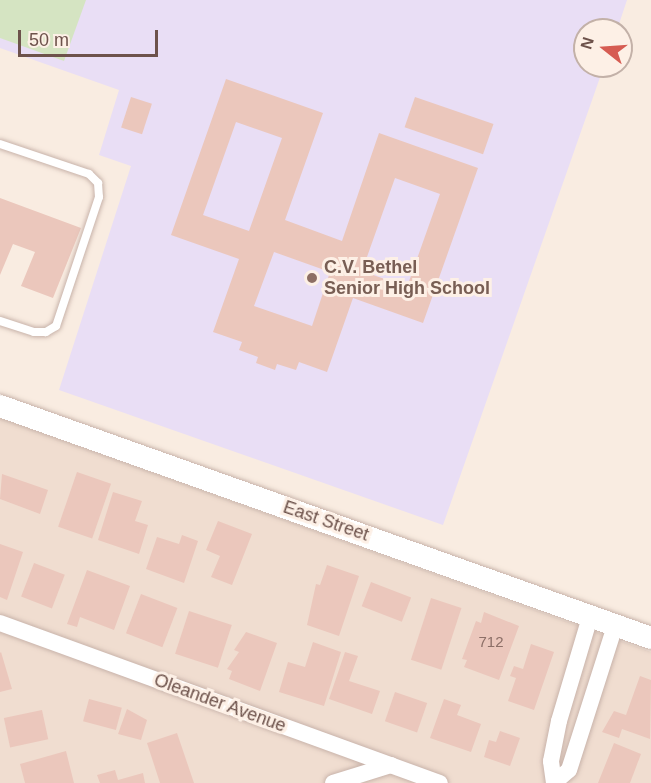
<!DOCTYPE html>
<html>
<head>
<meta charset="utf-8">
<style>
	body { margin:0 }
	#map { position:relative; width:651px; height:783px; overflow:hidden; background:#f9ece1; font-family:Arial,sans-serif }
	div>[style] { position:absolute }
	.residential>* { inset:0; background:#f0ddd0 }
	.education>* { inset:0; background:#e9def5 }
	.green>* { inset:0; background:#d5e4c2 }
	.building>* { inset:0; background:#ebc7bc; transform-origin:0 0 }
	.roads { filter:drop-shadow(0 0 2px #c8b3aa) drop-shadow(0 0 2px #c8b3aa) }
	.service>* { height:8px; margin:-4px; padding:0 4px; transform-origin:4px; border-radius:4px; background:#fff }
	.minor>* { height:16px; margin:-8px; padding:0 8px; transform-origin:8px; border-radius:8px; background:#fff }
	.secondary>* { height:22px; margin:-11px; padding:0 11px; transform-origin:11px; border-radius:11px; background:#fff }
	.dots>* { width:16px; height:16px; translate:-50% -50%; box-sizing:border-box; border:3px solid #fdf0e6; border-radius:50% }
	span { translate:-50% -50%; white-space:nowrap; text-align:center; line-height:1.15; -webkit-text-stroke:6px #fdf0e6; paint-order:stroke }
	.number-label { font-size:15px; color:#8c6f67 }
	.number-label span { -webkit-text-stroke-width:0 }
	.education-label { font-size:18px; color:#785e54; font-weight:700 }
	.left { translate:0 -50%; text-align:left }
	.street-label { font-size:18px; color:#6d524b }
	.north { position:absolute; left:573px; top:18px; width:60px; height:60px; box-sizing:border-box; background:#fdf0e6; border:2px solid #c3b1a8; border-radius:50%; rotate:287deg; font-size:16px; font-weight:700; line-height:24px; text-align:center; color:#6d524b }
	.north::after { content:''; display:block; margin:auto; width:21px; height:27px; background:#d65c52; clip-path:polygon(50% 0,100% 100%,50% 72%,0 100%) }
	.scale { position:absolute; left:18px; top:30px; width:140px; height:27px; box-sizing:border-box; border:3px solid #6d524b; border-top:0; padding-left:8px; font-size:18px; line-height:21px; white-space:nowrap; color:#6d524b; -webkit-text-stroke:4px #fdf0e6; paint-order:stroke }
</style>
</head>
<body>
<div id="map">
	<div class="residential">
		<i style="clip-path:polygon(0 418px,651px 652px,651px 783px,0 783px)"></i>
	</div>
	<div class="education">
		<i style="clip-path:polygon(0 0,627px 0,617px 30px,585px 30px,585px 66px,604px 66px,443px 525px,59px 390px,131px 166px,99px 155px,119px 90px,0 48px)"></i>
	</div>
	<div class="green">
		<i style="clip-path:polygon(0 0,86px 0,64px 61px,0 38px)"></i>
	</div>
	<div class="building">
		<i style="clip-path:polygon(evenodd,226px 79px,323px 113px,285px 220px,342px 241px,379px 133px,478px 168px,423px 323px,353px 298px,327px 372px,299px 362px,296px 370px,277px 364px,275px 370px,256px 363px,258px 357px,239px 350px,242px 342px,213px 332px,239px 259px,171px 235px,226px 79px,236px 122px,282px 138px,249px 231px,203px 215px,236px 122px,226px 79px,395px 178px,440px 194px,407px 287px,362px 271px,395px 178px,226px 79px,274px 252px,330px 272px,312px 326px,254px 306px,274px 252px)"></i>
		<i style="left:131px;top:97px;width:22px;height:32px;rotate:18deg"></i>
		<i style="left:415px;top:97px;width:83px;height:32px;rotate:19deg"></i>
		<i style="clip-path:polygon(0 198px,81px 228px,53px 298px,21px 286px,35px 252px,13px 244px,0 275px)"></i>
		<i style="left:77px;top:472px;width:36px;height:58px;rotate:19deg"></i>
		<i style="clip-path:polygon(2px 474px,48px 490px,40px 514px,0 499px)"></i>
		<i style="clip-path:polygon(113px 492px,142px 501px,135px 521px,148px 525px,139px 554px,98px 540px)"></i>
		<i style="clip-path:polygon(218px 521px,252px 534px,232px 585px,211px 577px,220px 556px,206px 550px)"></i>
		<i style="clip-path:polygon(182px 535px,198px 541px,184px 583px,146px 569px,157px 537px,179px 544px)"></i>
		<i style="clip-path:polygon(0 544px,23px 552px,7px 600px,0 597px)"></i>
		<i style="left:34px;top:563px;width:33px;height:36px;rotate:21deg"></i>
		<i style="clip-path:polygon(327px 565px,359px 576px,339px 636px,307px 625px,316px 584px,320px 585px)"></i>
		<i style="clip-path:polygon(87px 570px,130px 586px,114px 630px,80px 617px,77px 627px,67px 624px)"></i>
		<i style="left:371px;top:582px;width:43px;height:26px;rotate:21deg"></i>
		<i style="left:141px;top:594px;width:39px;height:42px;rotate:21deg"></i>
		<i style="left:431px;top:598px;width:32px;height:65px;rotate:18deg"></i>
		<i style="left:189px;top:611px;width:45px;height:45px;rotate:18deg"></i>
		<i style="clip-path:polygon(484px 612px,519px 626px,499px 680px,464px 667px,467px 660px,462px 659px,476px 621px,481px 623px)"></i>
		<i style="clip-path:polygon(246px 632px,277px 643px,260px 691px,229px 679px,232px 671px,227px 669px,239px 652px,234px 650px)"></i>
		<i style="clip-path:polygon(313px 642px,341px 652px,324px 706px,279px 692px,288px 662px,305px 667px)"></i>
		<i style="clip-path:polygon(531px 644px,554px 652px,534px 710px,508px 701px,516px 678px,510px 676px,514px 666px,523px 669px)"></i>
		<i style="clip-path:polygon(1px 652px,12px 689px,0 692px,0 653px)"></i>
		<i style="clip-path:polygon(345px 652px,358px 656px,349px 681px,380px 691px,372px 714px,329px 699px)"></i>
		<i style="clip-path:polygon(640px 676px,651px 680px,650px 739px,622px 729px,619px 738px,602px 732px,614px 711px,626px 715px)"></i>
		<i style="left:395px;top:692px;width:34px;height:31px;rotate:19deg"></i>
		<i style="left:89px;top:699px;width:34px;height:23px;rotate:15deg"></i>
		<i style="clip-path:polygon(444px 699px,461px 705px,457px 715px,481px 724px,471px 752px,430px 738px)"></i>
		<i style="clip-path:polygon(127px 709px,147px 720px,141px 740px,118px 734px)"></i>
		<i style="left:42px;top:710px;width:30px;height:39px;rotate:78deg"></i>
		<i style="clip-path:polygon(500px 731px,520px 738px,510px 766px,484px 757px,489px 740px,496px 742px)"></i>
		<i style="clip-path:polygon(177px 733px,194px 783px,160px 783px,147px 743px)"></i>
		<i style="clip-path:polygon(614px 743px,641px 754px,630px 783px,598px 783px)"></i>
		<i style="clip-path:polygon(66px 751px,74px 783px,25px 783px,20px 764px)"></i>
		<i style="clip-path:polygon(115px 770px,118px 780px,143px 773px,145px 783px,100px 783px,97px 775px)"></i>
	</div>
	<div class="roads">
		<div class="service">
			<i style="left:0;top:144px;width:94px;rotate:18.6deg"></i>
			<i style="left:89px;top:174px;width:13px;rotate:45deg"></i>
			<i style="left:98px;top:183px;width:14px;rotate:86deg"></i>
			<i style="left:99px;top:197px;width:136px;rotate:108.4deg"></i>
			<i style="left:56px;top:326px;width:12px;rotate:149deg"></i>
			<i style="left:46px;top:332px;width:12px;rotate:180deg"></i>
			<i style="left:34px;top:332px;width:36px;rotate:-162deg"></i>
		</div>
		<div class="minor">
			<i style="left:0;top:623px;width:468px;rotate:20deg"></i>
			<i style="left:555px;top:782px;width:18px;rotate:-41deg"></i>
			<i style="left:569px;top:770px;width:151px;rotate:-72.3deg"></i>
			<i style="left:333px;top:783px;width:61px;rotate:-17.2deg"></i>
			<i style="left:554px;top:783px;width:22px;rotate:-98deg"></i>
			<i style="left:551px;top:761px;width:41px;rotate:-78.7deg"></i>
			<i style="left:559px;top:721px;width:109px;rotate:-73.4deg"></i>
		</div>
		<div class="secondary">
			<i style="left:0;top:406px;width:691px;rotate:19.61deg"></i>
		</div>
	</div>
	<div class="dots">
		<i style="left:312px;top:278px;background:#8d6e63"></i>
	</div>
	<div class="number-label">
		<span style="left:491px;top:642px">712</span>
	</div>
	<div class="education-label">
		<span class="left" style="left:324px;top:278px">C.V. Bethel<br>Senior High School</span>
	</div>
	<div class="street-label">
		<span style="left:326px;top:521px;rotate:19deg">East Street</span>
		<span style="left:220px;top:703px;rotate:20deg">Oleander Avenue</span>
	</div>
	<div class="north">N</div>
	<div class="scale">50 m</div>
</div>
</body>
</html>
